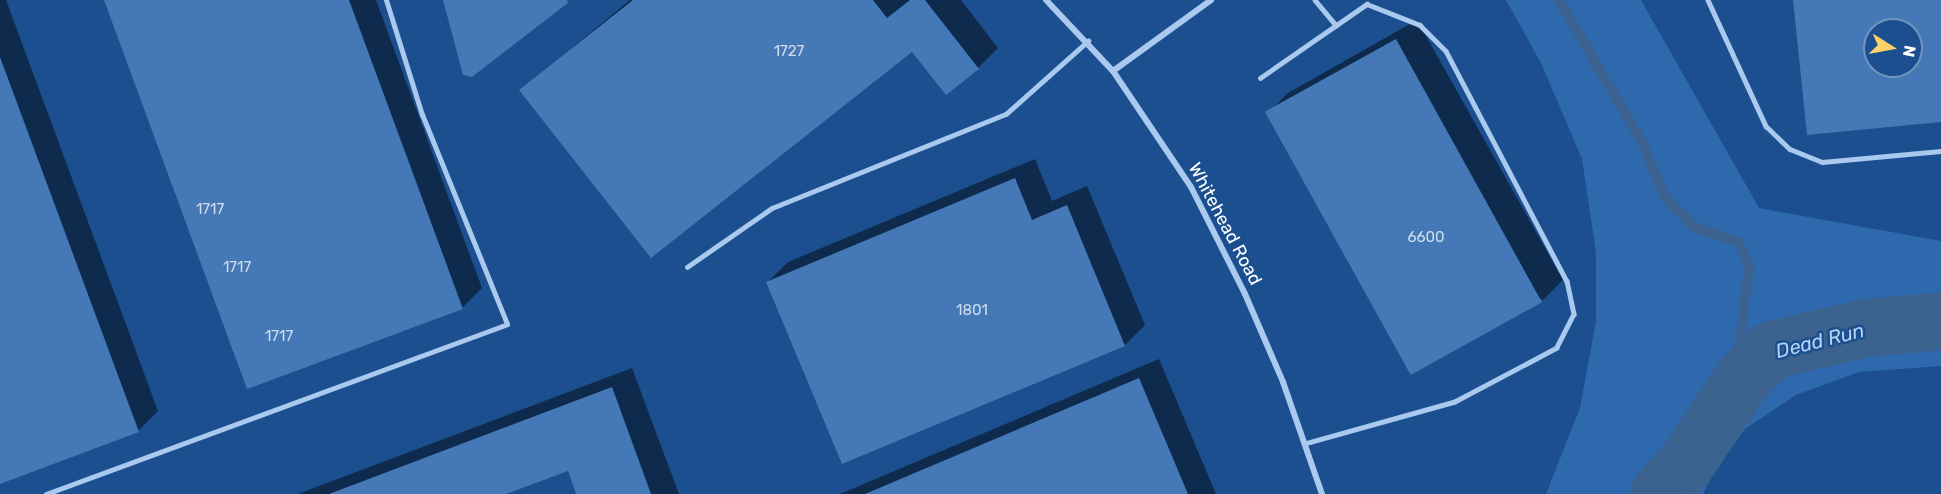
<!DOCTYPE html>
<html>
<head>
<meta charset="utf-8">
<style>
	body { margin:0 }
	#map { position:relative; width:1941px; height:494px; overflow:hidden; background:#1b4f8f; font-family:Rubik,sans-serif }
	div>[style] { position:absolute }
	.green>* { inset:0; background:#2e69ad }
	.shadow>* { inset:0; background:#0007 }
	.stream>* { height:10px; margin:-5px; padding:0 5px; transform-origin:5px; border-radius:5px; background:#3c6290 }
	.river>* { height:58px; margin:-29px; padding:0 29px; transform-origin:29px; border-radius:29px; background:#3c6290 }
	.building>* { inset:0; background:#4478b7; transform-origin:0 0 }
	.service>* { height:4.5px; margin:-2.25px; padding:0 2.25px; transform-origin:2.25px; border-radius:2.25px; background:#a9c9ee }
	.minor>* { height:6px; margin:-3px; padding:0 3px; transform-origin:3px; border-radius:3px; background:#a9c9ee }
	span { translate:-50% -50%; white-space:nowrap; text-align:center; line-height:1.15; -webkit-text-stroke:5px #1b4f8f; paint-order:stroke }
	.number-label { font-size:15px; color:#d0dded }
	.number-label span { -webkit-text-stroke-width:0 }
	.street-label { font-size:18px; color:#fff }
	.water-label { font-size:20px; color:#b5d3f5; font-style:italic }
	.north { position:absolute; left:1863px; top:18px; width:60px; height:60px; box-sizing:border-box; background:#1b4f8f; border:2px solid #7695bc; border-radius:50%; rotate:101deg; font-size:16px; font-weight:700; line-height:24px; text-align:center; color:#fff }
	.north::after { content:''; display:block; margin:auto; width:21px; height:27px; background:#ffd166; clip-path:polygon(50% 0,100% 100%,50% 72%,0 100%) }
</style>
</head>
<body>
<div id="map">
	<div class="green">
		<i style="clip-path:polygon(1506px 0,1641px 0,1759px 208px,1941px 241px,1941px 366px,1859px 372px,1796px 395px,1745px 429px,1717px 466px,1703px 494px,1546px 494px,1580px 408px,1596px 321px,1596px 253px,1582px 159px,1541px 63px)"></i>
	</div>
	<div class="shadow">
		<i style="clip-path:polygon(0 0,6px 0,158px 411px,138px 431px,0 480px)"></i>
		<i style="clip-path:polygon(105px 0,376px 0,482px 288px,462px 308px)"></i>
		<i style="clip-path:polygon(630px 0,961px 0,998px 48px,978px 68px,912px 50px,521px 90px)"></i>
		<i style="clip-path:polygon(1417px 20px,1563px 280px,1543px 300px,1268px 113px,1288px 93px)"></i>
		<i style="clip-path:polygon(1035px 159px,1052px 201px,1087px 186px,1145px 325px,1125px 345px,843px 462px,768px 282px,788px 262px)"></i>
		<i style="clip-path:polygon(1159px 359px,1216px 494px,840px 494px)"></i>
		<i style="clip-path:polygon(632px 368px,679px 494px,578px 494px,569px 469px,501px 494px,298px 494px)"></i>
	</div>
	<div class="stream">
		<i style="left:1559px;top:0;width:167px;rotate:59.7deg"></i>
		<i style="left:1643px;top:144px;width:60px;rotate:67.3deg"></i>
		<i style="left:1666px;top:199px;width:40px;rotate:44deg"></i>
		<i style="left:1695px;top:227px;width:46px;rotate:19.2deg"></i>
		<i style="left:1738px;top:242px;width:26px;rotate:65deg"></i>
		<i style="left:1749px;top:266px;width:127px;rotate:96.8deg"></i>
	</div>
	<div class="river">
		<i style="left:1659px;top:494px;width:40px;rotate:-48deg"></i>
		<i style="left:1686px;top:464px;width:105px;rotate:-56.3deg"></i>
		<i style="left:1744px;top:377px;width:38px;rotate:-45deg"></i>
		<i style="left:1771px;top:350px;width:98px;rotate:-12.9deg"></i>
		<i style="left:1867px;top:328px;width:74px;rotate:-5.4deg"></i>
	</div>
	<div class="building">
		<i style="clip-path:polygon(104px 0,349px 0,463px 309px,247px 389px)"></i>
		<i style="clip-path:polygon(443px 0,566px 0,569px 2px,472px 77px,463px 75px)"></i>
		<i style="clip-path:polygon(633px 0,873px 0,887px 18px,910px 0,925px 0,979px 69px,946px 95px,912px 52px,651px 258px,519px 90px)"></i>
		<i style="clip-path:polygon(evenodd,1793px 0,1941px 0,1941px 122px,1807px 135px,1793px 0,1875px 30px,1911px 30px,1911px 66px,1875px 66px,1875px 30px)"></i>
		<i style="left:1396px;top:39px;width:301px;height:150px;rotate:61deg"></i>
		<i style="clip-path:polygon(0 57px,139px 432px,0 484px)"></i>
		<i style="clip-path:polygon(1015px 178px,1032px 220px,1067px 205px,1125px 346px,842px 464px,766px 282px)"></i>
		<i style="clip-path:polygon(1139px 378px,1188px 494px,865px 494px)"></i>
		<i style="clip-path:polygon(612px 387px,651px 494px,576px 494px,568px 471px,506px 494px,329px 494px)"></i>
	</div>
	<div class="service">
		<i style="left:1315px;top:0;width:33px;rotate:50deg"></i>
		<i style="left:1708px;top:0;width:139px;rotate:65.3deg"></i>
		<i style="left:1766px;top:126px;width:33px;rotate:44deg"></i>
		<i style="left:1790px;top:149px;width:35px;rotate:22deg"></i>
		<i style="left:1822px;top:162px;width:120px;rotate:-5.3deg"></i>
		<i style="left:1260px;top:78px;width:130px;rotate:-34.7deg"></i>
		<i style="left:1367px;top:4px;width:57px;rotate:21.6deg"></i>
		<i style="left:1420px;top:25px;width:37px;rotate:45deg"></i>
		<i style="left:1446px;top:51px;width:260px;rotate:62.3deg"></i>
		<i style="left:1567px;top:281px;width:34px;rotate:78deg"></i>
		<i style="left:1574px;top:314px;width:38px;rotate:117deg"></i>
		<i style="left:1557px;top:348px;width:115px;rotate:152.1deg"></i>
		<i style="left:1455px;top:402px;width:156px;rotate:164.4deg"></i>
		<i style="left:687px;top:267px;width:103px;rotate:-34.8deg"></i>
		<i style="left:772px;top:208px;width:252px;rotate:-21.9deg"></i>
		<i style="left:1006px;top:114px;width:110px;rotate:-41.7deg"></i>
		<i style="left:46px;top:494px;width:491px;rotate:-20.2deg"></i>
		<i style="left:507px;top:324px;width:226px;rotate:-112.1deg"></i>
		<i style="left:422px;top:115px;width:121px;rotate:-107.4deg"></i>
	</div>
	<div class="minor">
		<i style="left:1046px;top:0;width:98px;rotate:46.7deg"></i>
		<i style="left:1113px;top:71px;width:140px;rotate:56.1deg"></i>
		<i style="left:1191px;top:187px;width:120px;rotate:63.2deg"></i>
		<i style="left:1245px;top:294px;width:96px;rotate:66.6deg"></i>
		<i style="left:1283px;top:382px;width:119px;rotate:70.8deg"></i>
		<i style="left:1113px;top:71px;width:121px;rotate:-35.9deg"></i>
	</div>
	<div class="number-label">
		<span style="left:789px;top:52px">1727</span>
		<span style="left:210px;top:210px">1717</span>
		<span style="left:1426px;top:238px">6600</span>
		<span style="left:237px;top:268px">1717</span>
		<span style="left:972px;top:311px">1801</span>
		<span style="left:279px;top:337px">1717</span>
	</div>
	<div class="street-label">
		<span style="left:1225px;top:224px;rotate:62deg">Whitehead Road</span>
	</div>
	<div class="water-label">
		<span style="left:1820px;top:341px;rotate:-14deg">Dead Run</span>
	</div>
	<div class="north">N</div>
</div>
</body>
</html>
